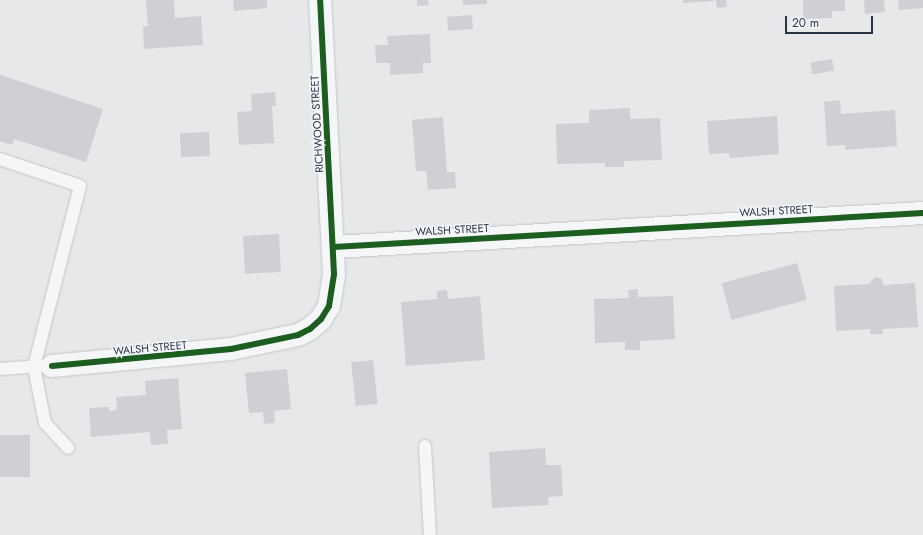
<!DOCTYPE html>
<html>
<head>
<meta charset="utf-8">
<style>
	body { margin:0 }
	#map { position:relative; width:923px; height:535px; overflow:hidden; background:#e6e8ea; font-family:Jost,sans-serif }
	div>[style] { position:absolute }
	.building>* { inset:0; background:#ced0d3; transform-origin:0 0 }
	.roads { filter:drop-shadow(0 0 1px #c4c6c8) drop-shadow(0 0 1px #c4c6c8) }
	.service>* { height:12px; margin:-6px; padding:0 6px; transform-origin:6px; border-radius:6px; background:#f5f6f7 }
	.minor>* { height:22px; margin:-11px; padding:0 11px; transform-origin:11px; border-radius:11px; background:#f5f6f7 }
	.cycleway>* { height:6px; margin:-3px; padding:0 3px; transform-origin:3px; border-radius:3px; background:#1b5e20 }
	span { translate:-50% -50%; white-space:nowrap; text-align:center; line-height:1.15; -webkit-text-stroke:3px #f4f6f9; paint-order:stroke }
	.street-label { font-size:11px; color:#2b3445 }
	.scale { position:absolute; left:785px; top:16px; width:88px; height:18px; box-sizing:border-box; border:2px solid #2b3445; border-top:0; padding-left:5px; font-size:12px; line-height:14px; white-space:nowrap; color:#2b3445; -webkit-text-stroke:3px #f4f6f9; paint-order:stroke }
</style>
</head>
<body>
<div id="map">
	<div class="building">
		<i style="clip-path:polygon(146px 0,174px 0,175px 18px,201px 16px,203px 45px,144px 49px,143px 26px,148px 26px)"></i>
		<i style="clip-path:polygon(233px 0,267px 0,267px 8px,234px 11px)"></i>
		<i style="clip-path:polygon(417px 0,428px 0,429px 5px,417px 6px)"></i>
		<i style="clip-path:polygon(463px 0,487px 0,487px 4px,463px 5px)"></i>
		<i style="clip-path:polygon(683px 0,714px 0,714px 1px,683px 3px)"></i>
		<i style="clip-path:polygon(716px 0,726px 0,727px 7px,717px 8px)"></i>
		<i style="clip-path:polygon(803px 0,845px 0,845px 11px,832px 11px,832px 18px,803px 19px)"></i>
		<i style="clip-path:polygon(864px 0,884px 0,885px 12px,865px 14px)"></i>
		<i style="clip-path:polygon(898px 0,923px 0,923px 8px,899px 10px)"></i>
		<i style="left:472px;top:15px;width:14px;height:25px;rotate:86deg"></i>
		<i style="clip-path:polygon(430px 34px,431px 63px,423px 63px,423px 73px,390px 75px,390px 63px,376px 63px,375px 45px,388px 45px,387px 36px)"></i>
		<i style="left:832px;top:59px;width:12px;height:22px;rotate:81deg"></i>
		<i style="clip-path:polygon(0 75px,103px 109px,86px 162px,14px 139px,12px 145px,0 141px)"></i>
		<i style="clip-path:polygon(275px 92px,276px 106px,272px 106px,274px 143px,239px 145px,237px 112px,252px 111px,251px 94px)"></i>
		<i style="clip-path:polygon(840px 100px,841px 114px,895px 110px,897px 146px,845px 150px,845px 145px,827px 146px,824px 102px)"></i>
		<i style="clip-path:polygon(630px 108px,630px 119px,660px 118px,662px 160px,624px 161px,624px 167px,605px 167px,605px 163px,557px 164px,556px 124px,589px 123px,589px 110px)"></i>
		<i style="clip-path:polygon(777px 116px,779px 154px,730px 158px,729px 153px,709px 154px,707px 121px)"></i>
		<i style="clip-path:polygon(443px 117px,447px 172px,455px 172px,456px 188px,428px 190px,426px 171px,416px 171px,412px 120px)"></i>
		<i style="left:209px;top:132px;width:24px;height:29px;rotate:88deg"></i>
		<i style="left:279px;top:234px;width:38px;height:36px;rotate:87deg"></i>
		<i style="left:797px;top:263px;width:38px;height:78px;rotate:75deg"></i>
		<i style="clip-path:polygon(875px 277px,882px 279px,884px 285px,915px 283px,918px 327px,883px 329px,883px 334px,870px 334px,870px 329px,836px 331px,834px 286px,869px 284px)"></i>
		<i style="clip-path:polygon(638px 289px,638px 297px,673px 296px,675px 339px,640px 341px,640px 350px,625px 350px,625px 342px,595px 343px,594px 299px,629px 298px,628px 290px)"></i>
		<i style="clip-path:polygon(447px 290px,448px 299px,480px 296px,485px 360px,406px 366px,401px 302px,437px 299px,437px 291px)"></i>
		<i style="left:373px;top:360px;width:44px;height:22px;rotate:84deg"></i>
		<i style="clip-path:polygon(287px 369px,291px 409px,274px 411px,275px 423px,264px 424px,263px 412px,249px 413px,245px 373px)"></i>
		<i style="clip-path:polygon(178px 378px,182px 429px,167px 430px,168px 444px,151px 445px,150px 432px,91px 437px,89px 408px,109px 407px,109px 411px,117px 410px,116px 397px,146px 395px,145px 381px)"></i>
		<i style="left:0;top:435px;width:30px;height:42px"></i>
		<i style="clip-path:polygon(545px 448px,546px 465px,561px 465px,563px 496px,548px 497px,549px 505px,492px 508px,489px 452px)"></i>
	</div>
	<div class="roads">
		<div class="service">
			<i style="left:0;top:159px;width:84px;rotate:18.6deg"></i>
			<i style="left:80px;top:186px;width:187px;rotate:104.3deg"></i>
			<i style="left:34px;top:367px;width:57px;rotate:78.9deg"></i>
			<i style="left:45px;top:423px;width:34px;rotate:47deg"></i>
			<i style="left:0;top:369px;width:41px;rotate:-4.2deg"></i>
			<i style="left:425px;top:446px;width:89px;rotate:86.8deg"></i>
		</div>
		<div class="minor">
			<i style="left:334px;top:247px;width:590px;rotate:-3.3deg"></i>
			<i style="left:52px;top:366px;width:180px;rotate:-5.4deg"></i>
			<i style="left:231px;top:349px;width:68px;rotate:-11.8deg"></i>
			<i style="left:298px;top:335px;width:13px;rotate:-27deg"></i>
			<i style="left:310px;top:329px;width:15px;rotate:-42deg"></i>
			<i style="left:321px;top:319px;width:15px;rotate:-58deg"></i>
			<i style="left:329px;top:306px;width:32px;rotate:-81deg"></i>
			<i style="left:334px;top:274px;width:274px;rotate:-92.9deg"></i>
		</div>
	</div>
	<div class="cycleway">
		<i style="left:334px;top:247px;width:590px;rotate:-3.3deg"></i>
		<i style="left:52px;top:366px;width:180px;rotate:-5.4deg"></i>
		<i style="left:231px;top:349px;width:68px;rotate:-11.8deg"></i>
		<i style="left:298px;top:335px;width:13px;rotate:-27deg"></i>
		<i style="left:310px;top:329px;width:15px;rotate:-42deg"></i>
		<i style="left:321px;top:319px;width:15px;rotate:-58deg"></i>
		<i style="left:329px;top:306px;width:32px;rotate:-81deg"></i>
		<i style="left:334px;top:274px;width:274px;rotate:-92.9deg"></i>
	</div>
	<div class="street-label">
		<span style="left:317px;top:124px;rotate:-93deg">RICHWOOD STREET</span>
		<span style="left:776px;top:211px;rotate:-3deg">WALSH STREET</span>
		<span style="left:452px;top:230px;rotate:-3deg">WALSH STREET</span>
		<span style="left:150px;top:348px;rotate:-5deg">WALSH STREET</span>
	</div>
	<div class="scale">20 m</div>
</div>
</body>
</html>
